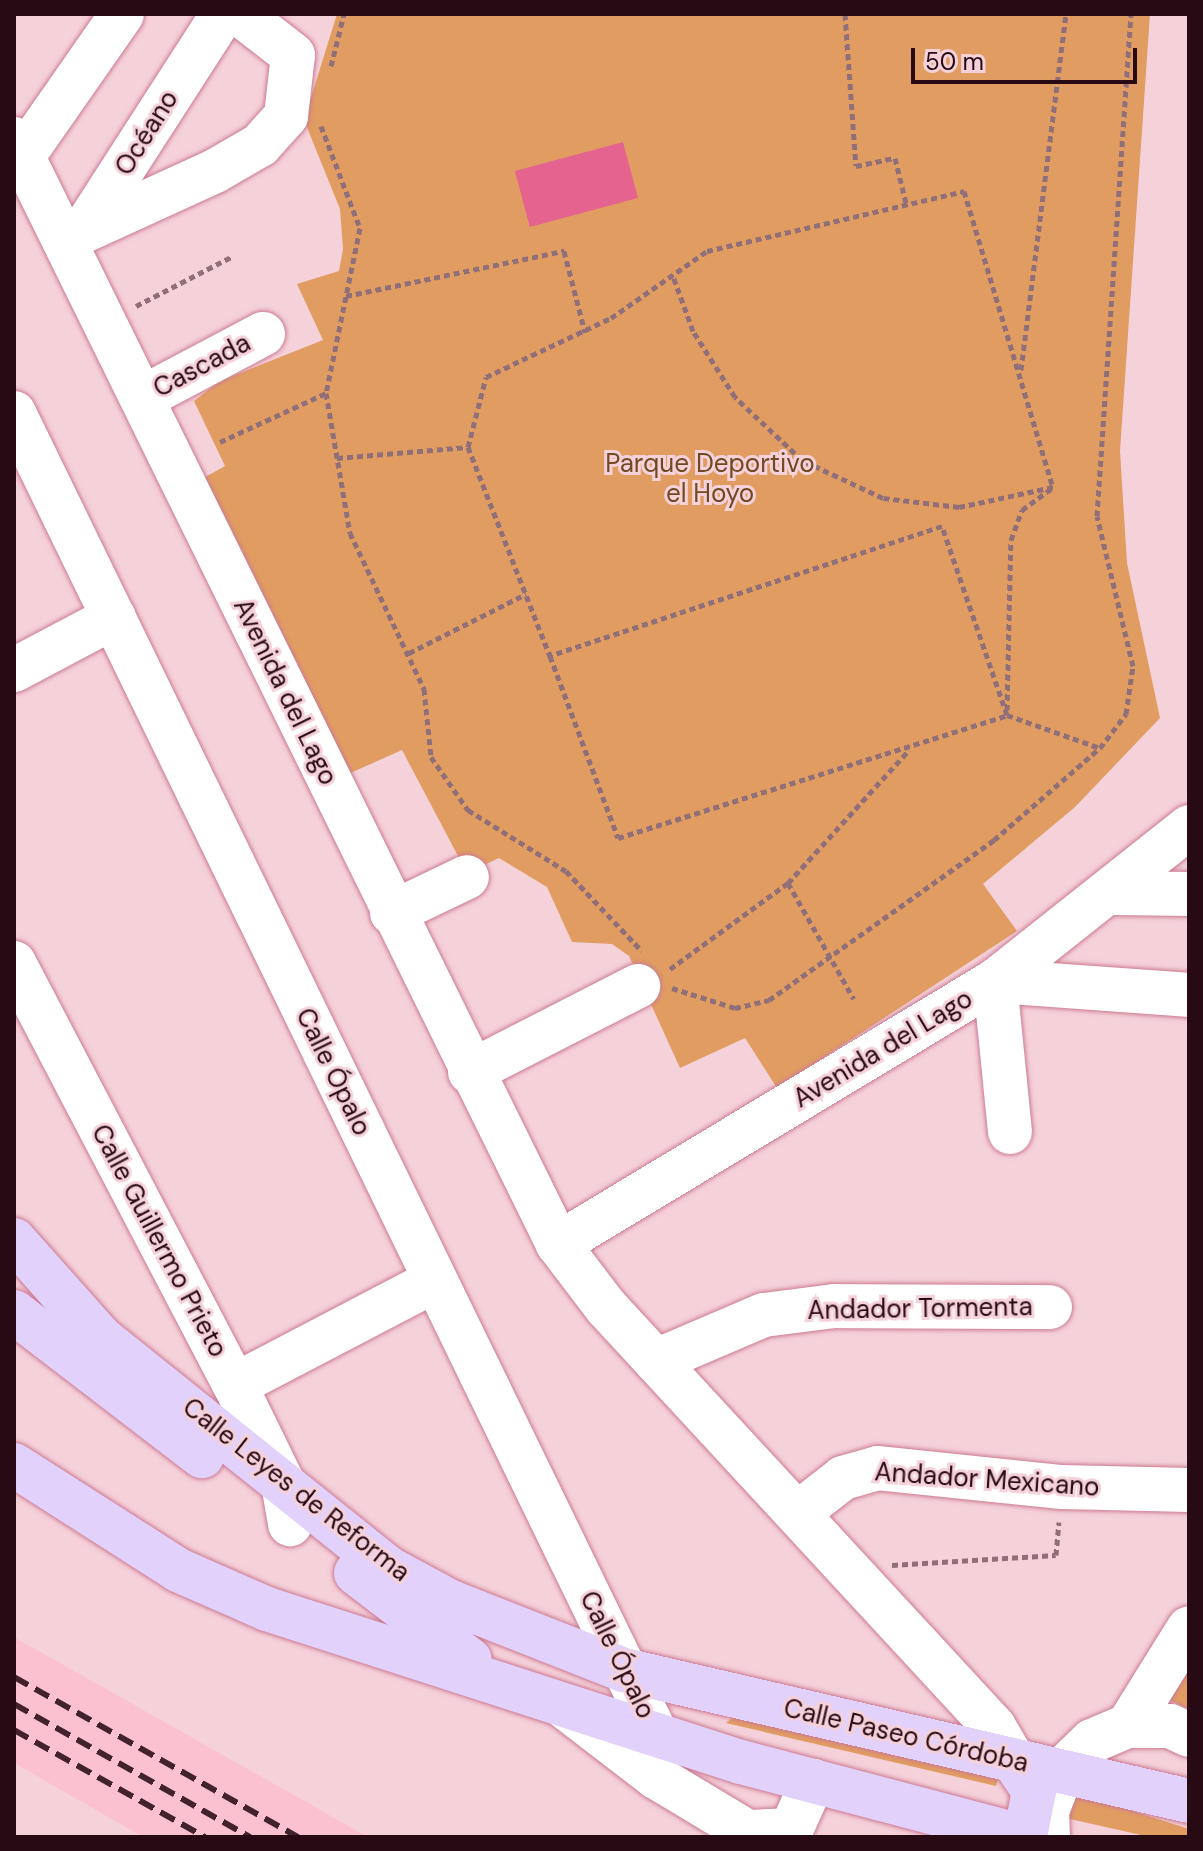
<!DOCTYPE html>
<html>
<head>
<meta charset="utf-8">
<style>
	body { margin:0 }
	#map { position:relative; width:1203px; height:1851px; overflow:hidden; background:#f5d1da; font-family:"DM Sans",sans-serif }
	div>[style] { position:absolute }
	.built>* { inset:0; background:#fcc1d0 }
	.green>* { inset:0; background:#e19d61 }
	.water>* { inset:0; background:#e5648f; transform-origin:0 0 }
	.path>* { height:5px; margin-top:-2.5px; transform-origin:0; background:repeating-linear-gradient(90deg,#906f79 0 6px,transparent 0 10px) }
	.roads { filter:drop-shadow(0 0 2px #cc7a92) drop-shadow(0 0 2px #cc7a92) }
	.minor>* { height:44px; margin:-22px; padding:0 22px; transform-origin:22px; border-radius:22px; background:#fff }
	.major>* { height:44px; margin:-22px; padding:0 22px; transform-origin:22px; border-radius:22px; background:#e1d1fb }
	.rail>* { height:6px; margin-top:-3px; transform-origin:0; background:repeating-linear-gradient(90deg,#42232d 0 16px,transparent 0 24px) }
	span { translate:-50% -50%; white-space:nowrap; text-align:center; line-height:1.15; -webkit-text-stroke:6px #f5d1da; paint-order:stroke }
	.street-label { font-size:26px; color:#280a14 }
	.park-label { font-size:26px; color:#734922 }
	.frame { position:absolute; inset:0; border:16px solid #280a14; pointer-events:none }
	.scale { position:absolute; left:911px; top:48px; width:226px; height:36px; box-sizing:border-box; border:4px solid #280a14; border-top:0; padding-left:10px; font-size:24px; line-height:28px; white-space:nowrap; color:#280a14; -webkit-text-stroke:6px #f5d1da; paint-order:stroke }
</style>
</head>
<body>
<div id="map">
	<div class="built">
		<i style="clip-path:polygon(14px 1637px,368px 1837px,143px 1837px,14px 1763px)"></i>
	</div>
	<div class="green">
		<i style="clip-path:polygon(337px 14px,1150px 14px,1120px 451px,1127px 563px,1160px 718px,1075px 807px,983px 884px,1017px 931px,777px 1088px,745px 1038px,680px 1068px,629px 956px,612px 944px,572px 942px,547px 887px,499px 858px,467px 873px,402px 750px,346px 775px,200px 480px,225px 466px,194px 401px,220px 381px,323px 340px,297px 284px,339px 271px,343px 249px,340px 209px,304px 120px)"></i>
		<i style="clip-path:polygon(1189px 1668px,1189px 1709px,1169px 1700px)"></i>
		<i style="clip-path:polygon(743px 1709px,1000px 1771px,996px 1786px,726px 1723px)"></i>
		<i style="clip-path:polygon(1067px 1790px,1189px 1829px,1189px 1837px,1150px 1837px,1061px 1817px)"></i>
	</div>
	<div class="water">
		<i style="left:623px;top:142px;width:58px;height:112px;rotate:75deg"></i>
	</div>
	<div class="path">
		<i style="left:845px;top:14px;width:152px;rotate:85.9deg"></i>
		<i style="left:856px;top:166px;width:40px;rotate:-12deg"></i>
		<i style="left:895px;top:158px;width:46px;rotate:76.3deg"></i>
		<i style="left:331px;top:66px;width:54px;rotate:-76deg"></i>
		<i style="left:321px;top:126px;width:109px;rotate:69.1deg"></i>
		<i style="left:360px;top:228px;width:168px;rotate:101.6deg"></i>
		<i style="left:326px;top:393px;width:142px;rotate:80.3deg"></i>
		<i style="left:350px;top:533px;width:173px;rotate:64.6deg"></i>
		<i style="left:424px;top:689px;width:68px;rotate:84.1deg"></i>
		<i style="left:431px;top:757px;width:65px;rotate:55.1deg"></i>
		<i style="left:468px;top:810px;width:115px;rotate:31.9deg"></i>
		<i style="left:566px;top:871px;width:110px;rotate:46.5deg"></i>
		<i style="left:346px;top:296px;width:223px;rotate:-11.7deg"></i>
		<i style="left:564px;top:251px;width:84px;rotate:75.5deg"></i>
		<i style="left:136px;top:306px;width:107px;rotate:-27.3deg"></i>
		<i style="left:1021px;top:370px;width:359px;rotate:-82.8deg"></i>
		<i style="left:220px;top:442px;width:117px;rotate:-24.8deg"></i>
		<i style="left:468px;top:447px;width:225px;rotate:68.6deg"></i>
		<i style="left:337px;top:458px;width:131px;rotate:-4.8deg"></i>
		<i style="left:468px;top:447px;width:72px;rotate:-75.6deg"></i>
		<i style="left:486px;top:377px;width:138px;rotate:-25.3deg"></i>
		<i style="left:611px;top:318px;width:117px;rotate:-34.9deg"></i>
		<i style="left:707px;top:251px;width:264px;rotate:-13.1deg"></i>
		<i style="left:964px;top:191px;width:309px;rotate:73.3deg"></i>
		<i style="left:1053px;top:487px;width:96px;rotate:168deg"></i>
		<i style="left:959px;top:507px;width:77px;rotate:-173.2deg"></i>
		<i style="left:883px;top:498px;width:89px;rotate:-154.9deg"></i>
		<i style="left:802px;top:460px;width:92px;rotate:-136.8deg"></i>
		<i style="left:735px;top:397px;width:78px;rotate:-122.5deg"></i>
		<i style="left:693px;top:331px;width:59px;rotate:-110deg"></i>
		<i style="left:409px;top:653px;width:131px;rotate:-26.8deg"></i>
		<i style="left:1007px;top:710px;width:170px;rotate:-88.7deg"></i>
		<i style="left:1011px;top:540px;width:32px;rotate:-70deg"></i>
		<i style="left:1022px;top:510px;width:36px;rotate:-36deg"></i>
		<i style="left:1007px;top:715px;width:200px;rotate:-109deg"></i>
		<i style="left:942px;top:526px;width:413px;rotate:161.7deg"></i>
		<i style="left:550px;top:656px;width:194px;rotate:69.5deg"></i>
		<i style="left:618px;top:838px;width:408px;rotate:-17.5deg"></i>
		<i style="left:1007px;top:715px;width:99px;rotate:19.5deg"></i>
		<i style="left:788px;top:883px;width:133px;rotate:60.4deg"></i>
		<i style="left:670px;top:969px;width:146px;rotate:-36.1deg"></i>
		<i style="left:788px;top:883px;width:180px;rotate:-47.7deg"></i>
		<i style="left:672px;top:988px;width:66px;rotate:17.6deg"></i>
		<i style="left:735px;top:1008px;width:35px;rotate:-13deg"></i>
		<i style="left:769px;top:1000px;width:276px;rotate:-35.4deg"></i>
		<i style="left:994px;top:840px;width:140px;rotate:-41deg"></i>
		<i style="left:1100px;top:748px;width:43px;rotate:-52.6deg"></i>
		<i style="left:1126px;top:714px;width:49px;rotate:-81.7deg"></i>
		<i style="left:1133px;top:666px;width:154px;rotate:-103.5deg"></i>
		<i style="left:1097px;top:516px;width:503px;rotate:-86.13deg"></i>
		<i style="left:892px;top:1565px;width:164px;rotate:-3.5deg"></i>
		<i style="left:1056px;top:1555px;width:33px;rotate:-85deg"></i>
	</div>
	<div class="roads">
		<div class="minor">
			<i style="left:14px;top:139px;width:1232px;rotate:63.79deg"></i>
			<i style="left:558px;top:1244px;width:79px;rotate:52.7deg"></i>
			<i style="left:606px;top:1307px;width:572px;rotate:47.27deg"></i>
			<i style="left:994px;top:1727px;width:42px;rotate:59.7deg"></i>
			<i style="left:23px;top:156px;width:173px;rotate:-55.1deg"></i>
			<i style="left:86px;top:230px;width:142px;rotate:-24.6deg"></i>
			<i style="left:215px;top:171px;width:52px;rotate:-30deg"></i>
			<i style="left:260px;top:145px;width:39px;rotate:-48deg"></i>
			<i style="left:286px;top:116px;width:61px;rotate:-83.5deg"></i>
			<i style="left:293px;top:55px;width:67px;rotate:-142.3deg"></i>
			<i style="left:83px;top:231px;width:258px;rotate:-57.2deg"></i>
			<i style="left:142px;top:398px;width:137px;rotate:-27.9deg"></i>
			<i style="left:14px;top:413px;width:1464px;rotate:64.08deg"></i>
			<i style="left:654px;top:1730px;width:47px;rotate:87.6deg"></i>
			<i style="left:14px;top:670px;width:113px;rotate:-27.9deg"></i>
			<i style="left:1114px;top:893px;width:75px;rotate:0.8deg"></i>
			<i style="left:392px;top:913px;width:83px;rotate:-25.6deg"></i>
			<i style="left:14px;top:963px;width:476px;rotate:62.4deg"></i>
			<i style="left:235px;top:1385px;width:109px;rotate:63.9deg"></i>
			<i style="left:283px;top:1483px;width:42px;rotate:80.3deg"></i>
			<i style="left:470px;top:1072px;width:189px;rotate:-27.1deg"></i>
			<i style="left:1010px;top:1132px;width:152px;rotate:-95.7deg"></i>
			<i style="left:995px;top:981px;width:195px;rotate:4.1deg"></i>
			<i style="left:558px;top:1244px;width:510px;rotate:-31.04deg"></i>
			<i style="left:995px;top:981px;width:248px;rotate:-38.4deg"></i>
			<i style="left:656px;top:1361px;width:117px;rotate:-23.1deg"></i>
			<i style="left:764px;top:1315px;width:71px;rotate:-7.3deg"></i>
			<i style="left:834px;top:1306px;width:216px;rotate:0.3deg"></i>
			<i style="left:235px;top:1385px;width:225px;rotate:-27.6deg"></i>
			<i style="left:798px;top:1513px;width:57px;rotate:-37.9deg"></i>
			<i style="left:843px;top:1478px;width:35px;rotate:-16deg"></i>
			<i style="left:877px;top:1468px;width:186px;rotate:5.9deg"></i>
			<i style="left:1062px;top:1487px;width:127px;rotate:1.4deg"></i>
			<i style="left:565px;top:1707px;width:115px;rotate:37.6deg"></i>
			<i style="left:656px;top:1777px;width:117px;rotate:31deg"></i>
			<i style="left:1128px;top:1726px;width:42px"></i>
			<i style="left:1170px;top:1726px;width:21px;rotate:25deg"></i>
			<i style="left:750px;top:1832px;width:41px;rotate:-2.8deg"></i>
			<i style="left:791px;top:1830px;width:54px;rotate:-65.8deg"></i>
			<i style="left:1048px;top:1837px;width:26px;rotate:-92deg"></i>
			<i style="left:1047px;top:1811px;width:46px;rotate:-68.4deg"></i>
			<i style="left:1064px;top:1768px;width:39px;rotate:-44deg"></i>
			<i style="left:1092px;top:1741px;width:39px;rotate:-23deg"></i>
			<i style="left:1128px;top:1726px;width:115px;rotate:-58.1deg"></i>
		</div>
		<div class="major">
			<i style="left:14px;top:1240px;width:131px;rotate:48.4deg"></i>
			<i style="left:101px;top:1338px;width:368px;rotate:38.7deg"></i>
			<i style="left:388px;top:1568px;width:72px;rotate:28.4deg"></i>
			<i style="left:451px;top:1602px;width:186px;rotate:21.5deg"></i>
			<i style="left:624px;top:1670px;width:580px;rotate:13.05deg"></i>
			<i style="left:14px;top:1312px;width:237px;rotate:37.5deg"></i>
			<i style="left:14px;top:1465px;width:195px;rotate:32.6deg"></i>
			<i style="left:178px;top:1570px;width:97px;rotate:23.7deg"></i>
			<i style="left:267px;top:1609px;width:498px;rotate:17.9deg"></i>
			<i style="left:741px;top:1762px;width:294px;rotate:14.8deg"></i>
			<i style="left:356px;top:1573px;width:143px;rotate:37.3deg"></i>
			<i style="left:1015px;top:1763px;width:34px;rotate:56deg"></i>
			<i style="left:1034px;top:1791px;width:47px;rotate:101.1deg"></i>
		</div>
	</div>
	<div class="rail">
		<i style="left:14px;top:1677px;width:326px;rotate:29.4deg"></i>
		<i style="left:14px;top:1704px;width:271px;rotate:29.4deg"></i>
		<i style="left:14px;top:1730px;width:219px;rotate:29.3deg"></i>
	</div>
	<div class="street-label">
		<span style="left:147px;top:133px;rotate:-58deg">Océano</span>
		<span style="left:202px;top:366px;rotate:-28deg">Cascada</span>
		<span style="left:285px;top:692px;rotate:64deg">Avenida del Lago</span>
		<span style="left:883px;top:1049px;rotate:-31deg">Avenida del Lago</span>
		<span style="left:333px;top:1072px;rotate:64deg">Calle Ópalo</span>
		<span style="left:159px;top:1241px;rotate:62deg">Calle Guillermo Prieto</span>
		<span style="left:920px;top:1309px;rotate:-1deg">Andador Tormenta</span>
		<span style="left:987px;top:1480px;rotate:4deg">Andador Mexicano</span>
		<span style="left:296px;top:1490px;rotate:38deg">Calle Leyes de Reforma</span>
		<span style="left:617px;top:1655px;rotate:64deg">Calle Ópalo</span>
		<span style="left:906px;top:1736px;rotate:13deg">Calle Paseo Córdoba</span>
	</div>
	<div class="park-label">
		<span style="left:710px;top:479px">Parque Deportivo<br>el Hoyo</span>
	</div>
	<div class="frame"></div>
	<div class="scale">50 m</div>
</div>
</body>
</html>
